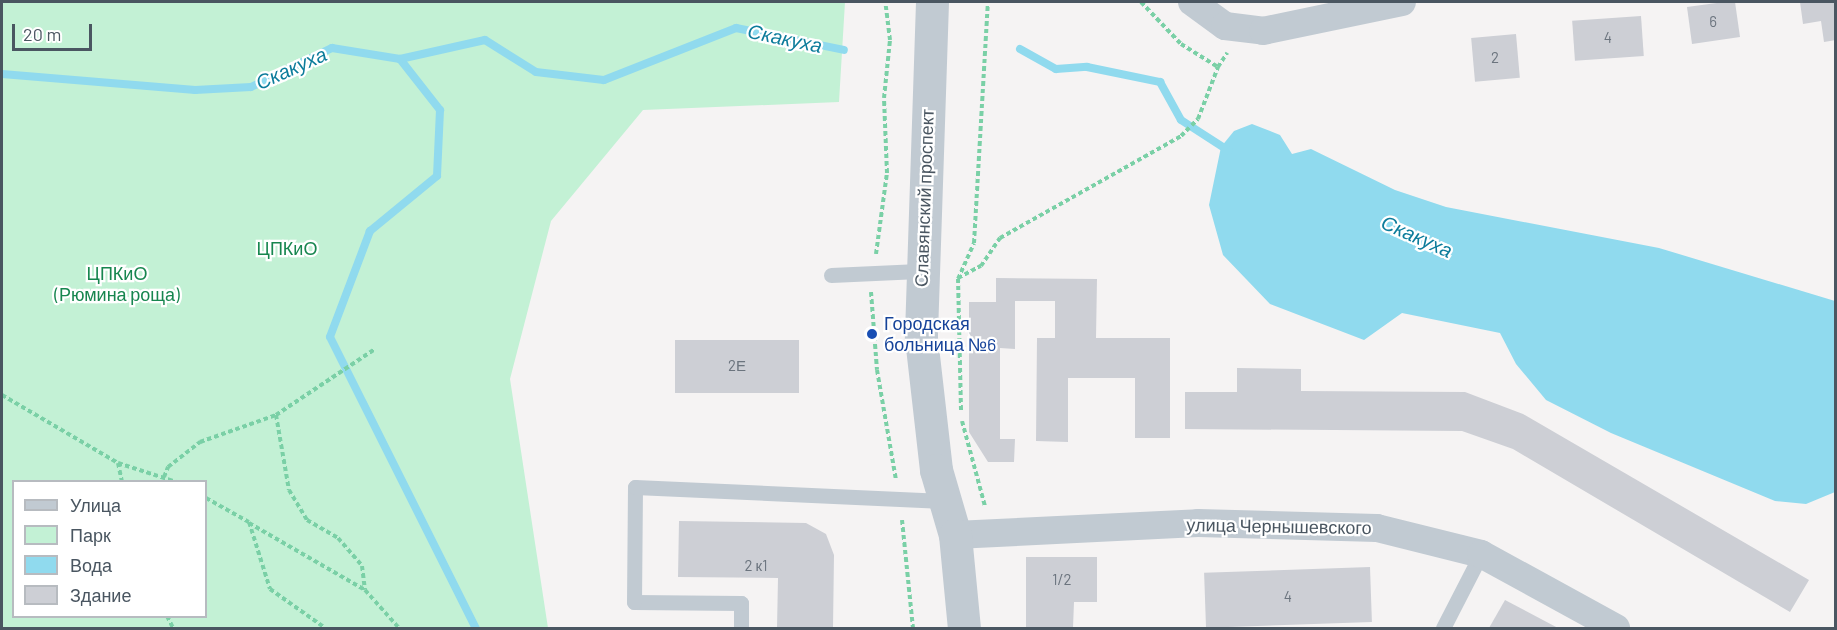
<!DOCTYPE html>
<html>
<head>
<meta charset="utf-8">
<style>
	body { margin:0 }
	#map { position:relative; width:1837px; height:630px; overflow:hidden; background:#f5f3f3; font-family:Barlow,sans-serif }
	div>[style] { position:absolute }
	.green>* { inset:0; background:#c3f1d5 }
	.water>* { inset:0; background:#90daee }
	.stream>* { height:8px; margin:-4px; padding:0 4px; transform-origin:4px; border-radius:4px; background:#90daee }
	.building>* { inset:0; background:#cdcfd5; transform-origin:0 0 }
	.path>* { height:4px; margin-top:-2px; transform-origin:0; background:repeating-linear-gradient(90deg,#7ad0a6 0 4.5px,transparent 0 7.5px) }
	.service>* { height:15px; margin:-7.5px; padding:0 7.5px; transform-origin:7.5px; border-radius:7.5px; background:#c1cad2 }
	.minor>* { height:28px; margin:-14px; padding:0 14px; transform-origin:14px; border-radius:14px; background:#c1cad2 }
	.tertiary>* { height:33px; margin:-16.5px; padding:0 16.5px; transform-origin:16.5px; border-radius:16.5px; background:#c1cad2 }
	.dots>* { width:16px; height:16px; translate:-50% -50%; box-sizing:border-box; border:3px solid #fff; border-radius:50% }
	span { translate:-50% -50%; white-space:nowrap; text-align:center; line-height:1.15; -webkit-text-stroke:4.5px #fff; paint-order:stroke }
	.number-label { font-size:15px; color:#6b747e }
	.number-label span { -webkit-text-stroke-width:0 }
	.street-label { font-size:18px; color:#4a5661 }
	.park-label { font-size:18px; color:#17864f }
	.transit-label { font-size:18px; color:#164399 }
	.left { translate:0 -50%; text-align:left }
	.water-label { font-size:20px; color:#0c7c9b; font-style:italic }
	.frame { position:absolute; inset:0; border:3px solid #4a5661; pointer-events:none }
	.legend { position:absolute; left:12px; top:480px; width:195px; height:138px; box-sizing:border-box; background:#fff; border:2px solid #b7bbc0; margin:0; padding:8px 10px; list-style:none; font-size:18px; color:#4a5661 }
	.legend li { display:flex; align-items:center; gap:12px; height:30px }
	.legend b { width:30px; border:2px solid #b7bbc0 }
	.scale { position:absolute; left:12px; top:24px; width:80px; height:27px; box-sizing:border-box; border:3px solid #4a5661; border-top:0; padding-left:8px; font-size:18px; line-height:21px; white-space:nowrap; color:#4a5661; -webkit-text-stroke:4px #fff; paint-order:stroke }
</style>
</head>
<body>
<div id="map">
	<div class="green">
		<i style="clip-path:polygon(evenodd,2px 2px,845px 2px,839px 102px,643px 110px,551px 221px,510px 379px,548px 628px,2px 628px,2px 2px,14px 482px,206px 482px,206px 616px,14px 616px,14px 482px)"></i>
	</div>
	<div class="water">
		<i style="clip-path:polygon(1252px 124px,1280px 135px,1292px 154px,1311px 149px,1395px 190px,1446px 207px,1659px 248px,1835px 301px,1835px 492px,1806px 504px,1775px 501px,1611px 433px,1546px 400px,1516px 364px,1500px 333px,1402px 313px,1364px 340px,1270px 304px,1223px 255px,1209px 205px,1221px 147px,1234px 131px)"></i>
	</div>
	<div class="stream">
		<i style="left:1020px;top:49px;width:41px;rotate:29.1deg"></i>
		<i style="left:1056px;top:69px;width:31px;rotate:-4deg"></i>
		<i style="left:1087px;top:67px;width:75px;rotate:11.6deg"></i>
		<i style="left:1160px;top:82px;width:43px;rotate:61.1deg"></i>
		<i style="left:1181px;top:120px;width:57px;rotate:32.9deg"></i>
		<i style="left:400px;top:59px;width:65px;rotate:51.9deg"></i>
		<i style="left:440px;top:110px;width:66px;rotate:92.6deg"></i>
		<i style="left:437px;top:176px;width:87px;rotate:140.6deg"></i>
		<i style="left:370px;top:231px;width:113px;rotate:110.7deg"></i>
		<i style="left:330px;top:337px;width:326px;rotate:63.4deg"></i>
		<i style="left:2px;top:74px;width:194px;rotate:4.7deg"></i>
		<i style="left:195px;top:90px;width:56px;rotate:-3.1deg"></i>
		<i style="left:251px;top:87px;width:90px;rotate:-25.7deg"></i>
		<i style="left:332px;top:48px;width:69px;rotate:9.2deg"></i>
		<i style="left:400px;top:59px;width:87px;rotate:-12.6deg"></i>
		<i style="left:485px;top:40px;width:60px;rotate:32.1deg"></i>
		<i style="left:536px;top:72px;width:68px;rotate:6.7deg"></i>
		<i style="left:604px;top:80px;width:142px;rotate:-21.5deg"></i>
		<i style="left:736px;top:28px;width:110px;rotate:11.5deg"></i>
	</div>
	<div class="building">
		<i style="clip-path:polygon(1724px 2px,1735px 2px,1740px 37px,1692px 44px,1687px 7px)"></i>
		<i style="clip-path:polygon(1800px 2px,1836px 2px,1836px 40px,1824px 42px,1821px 21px,1803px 24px)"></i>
		<i style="left:1641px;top:16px;width:40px;height:69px;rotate:86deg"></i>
		<i style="left:1516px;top:34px;width:44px;height:45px;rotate:85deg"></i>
		<i style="clip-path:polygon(996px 278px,1097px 279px,1096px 338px,1170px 338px,1170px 438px,1135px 438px,1135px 378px,1068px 378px,1068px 442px,1036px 441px,1037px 338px,1055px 338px,1055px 301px,1015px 301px,1015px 349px,1000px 348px,1000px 439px,1015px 439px,1014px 462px,988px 462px,969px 432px,969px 302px,996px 302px)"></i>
		<i style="left:675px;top:340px;width:124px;height:53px"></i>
		<i style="clip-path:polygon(1237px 368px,1301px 369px,1301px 391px,1465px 392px,1523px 414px,1809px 580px,1790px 612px,1513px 449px,1462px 431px,1185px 429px,1185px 392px,1237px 392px)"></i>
		<i style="clip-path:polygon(679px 521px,806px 523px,826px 534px,834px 555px,833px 628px,777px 628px,778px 578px,678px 577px)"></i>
		<i style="clip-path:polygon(1026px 557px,1097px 557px,1097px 602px,1074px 602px,1073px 628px,1026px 628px)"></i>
		<i style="left:1370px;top:567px;width:55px;height:166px;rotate:88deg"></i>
		<i style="clip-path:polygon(1505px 600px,1558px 628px,1489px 628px)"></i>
	</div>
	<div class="path">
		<i style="left:1141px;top:2px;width:58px;rotate:46.4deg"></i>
		<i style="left:1181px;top:44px;width:44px;rotate:31.9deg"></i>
		<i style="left:1218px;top:67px;width:17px;rotate:-57deg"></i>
		<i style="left:876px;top:254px;width:82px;rotate:-82.3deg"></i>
		<i style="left:887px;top:173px;width:75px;rotate:-92.3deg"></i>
		<i style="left:884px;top:98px;width:58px;rotate:-84.1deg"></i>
		<i style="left:890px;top:40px;width:38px;rotate:-97deg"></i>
		<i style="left:958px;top:278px;width:26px;rotate:-28deg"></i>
		<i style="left:981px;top:266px;width:34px;rotate:-56deg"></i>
		<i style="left:1000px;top:238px;width:208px;rotate:-29.4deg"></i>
		<i style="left:1181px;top:136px;width:24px;rotate:-45deg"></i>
		<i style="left:1198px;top:119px;width:56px;rotate:-69deg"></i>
		<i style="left:871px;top:292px;width:78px;rotate:85.6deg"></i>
		<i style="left:877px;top:370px;width:112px;rotate:80.2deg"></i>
		<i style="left:2px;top:395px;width:134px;rotate:30.4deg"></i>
		<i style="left:118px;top:463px;width:61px;rotate:18.1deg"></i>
		<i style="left:961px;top:410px;width:131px;rotate:-91.3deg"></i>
		<i style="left:958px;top:279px;width:39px;rotate:-66deg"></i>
		<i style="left:974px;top:243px;width:241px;rotate:-86.7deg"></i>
		<i style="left:276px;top:415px;width:119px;rotate:-33.7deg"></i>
		<i style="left:962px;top:421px;width:88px;rotate:74.9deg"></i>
		<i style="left:118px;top:463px;width:19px;rotate:78deg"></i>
		<i style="left:164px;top:477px;width:11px;rotate:-68deg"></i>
		<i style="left:168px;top:467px;width:41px;rotate:-38deg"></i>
		<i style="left:200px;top:442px;width:81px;rotate:-19.6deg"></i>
		<i style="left:276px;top:415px;width:76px;rotate:80.2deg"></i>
		<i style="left:289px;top:490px;width:35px;rotate:59deg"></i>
		<i style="left:307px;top:520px;width:36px;rotate:30deg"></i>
		<i style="left:338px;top:538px;width:37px;rotate:49deg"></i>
		<i style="left:362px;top:566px;width:24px;rotate:83deg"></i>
		<i style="left:206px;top:498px;width:49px;rotate:29.2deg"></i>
		<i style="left:249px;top:522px;width:70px;rotate:72.6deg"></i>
		<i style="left:270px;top:589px;width:67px;rotate:35.3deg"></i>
		<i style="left:902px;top:520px;width:109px;rotate:84.2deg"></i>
		<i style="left:249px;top:523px;width:134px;rotate:30deg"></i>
		<i style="left:365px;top:590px;width:51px;rotate:48.2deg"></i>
		<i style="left:167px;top:616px;width:13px;rotate:63deg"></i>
	</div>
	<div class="service">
		<i style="left:831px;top:275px;width:88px;rotate:-2.6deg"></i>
		<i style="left:741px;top:628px;width:25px;rotate:-90deg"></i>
		<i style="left:741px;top:603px;width:107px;rotate:-179.5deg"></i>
		<i style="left:634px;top:602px;width:115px;rotate:-89.5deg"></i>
		<i style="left:635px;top:487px;width:309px;rotate:2.6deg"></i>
		<i style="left:1443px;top:628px;width:83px;rotate:-62.8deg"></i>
	</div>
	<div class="minor">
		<i style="left:1192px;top:2px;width:41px;rotate:36deg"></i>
		<i style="left:1225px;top:26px;width:38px;rotate:7deg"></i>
		<i style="left:1263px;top:31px;width:142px;rotate:-11.8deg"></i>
		<i style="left:955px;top:535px;width:243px;rotate:-2.8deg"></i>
		<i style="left:1198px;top:523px;width:179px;rotate:1.6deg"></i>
		<i style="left:1377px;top:528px;width:107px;rotate:14deg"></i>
		<i style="left:1481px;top:554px;width:154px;rotate:28.7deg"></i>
	</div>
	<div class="tertiary">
		<i style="left:932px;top:2px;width:336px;rotate:91.9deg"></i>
		<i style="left:921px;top:338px;width:133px;rotate:83.5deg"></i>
		<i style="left:936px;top:470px;width:68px;rotate:73.7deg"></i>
		<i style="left:955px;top:535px;width:93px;rotate:84.5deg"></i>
	</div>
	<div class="dots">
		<i style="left:872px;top:334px;background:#1a4fb4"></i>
	</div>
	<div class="number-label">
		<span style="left:1713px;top:22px">6</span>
		<span style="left:1608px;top:38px">4</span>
		<span style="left:1495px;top:58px">2</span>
		<span style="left:737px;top:366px">2Е</span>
		<span style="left:756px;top:566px">2 к1</span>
		<span style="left:1062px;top:580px">1/2</span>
		<span style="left:1288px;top:597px">4</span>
	</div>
	<div class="street-label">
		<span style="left:924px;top:198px;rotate:-88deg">Славянский проспект</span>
		<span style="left:1279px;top:526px;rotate:1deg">улица Чернышевского</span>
	</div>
	<div class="park-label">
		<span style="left:287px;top:248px">ЦПКиО</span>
		<span style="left:117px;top:284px">ЦПКиО<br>(Рюмина роща)</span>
	</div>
	<div class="transit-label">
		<span class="left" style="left:884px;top:334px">Городская<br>больница №6</span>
	</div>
	<div class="water-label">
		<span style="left:785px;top:38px;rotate:12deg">Скакуха</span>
		<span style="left:291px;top:68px;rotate:-24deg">Скакуха</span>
		<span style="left:1417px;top:236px;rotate:24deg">Скакуха</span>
	</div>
	<div class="frame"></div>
	<ul class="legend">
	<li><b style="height:8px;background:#c1cad2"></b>Улица</li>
	<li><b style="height:16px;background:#c3f1d5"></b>Парк</li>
	<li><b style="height:16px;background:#90daee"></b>Вода</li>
	<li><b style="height:16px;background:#cdcfd5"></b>Здание</li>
	</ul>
	<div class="scale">20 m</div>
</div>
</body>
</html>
